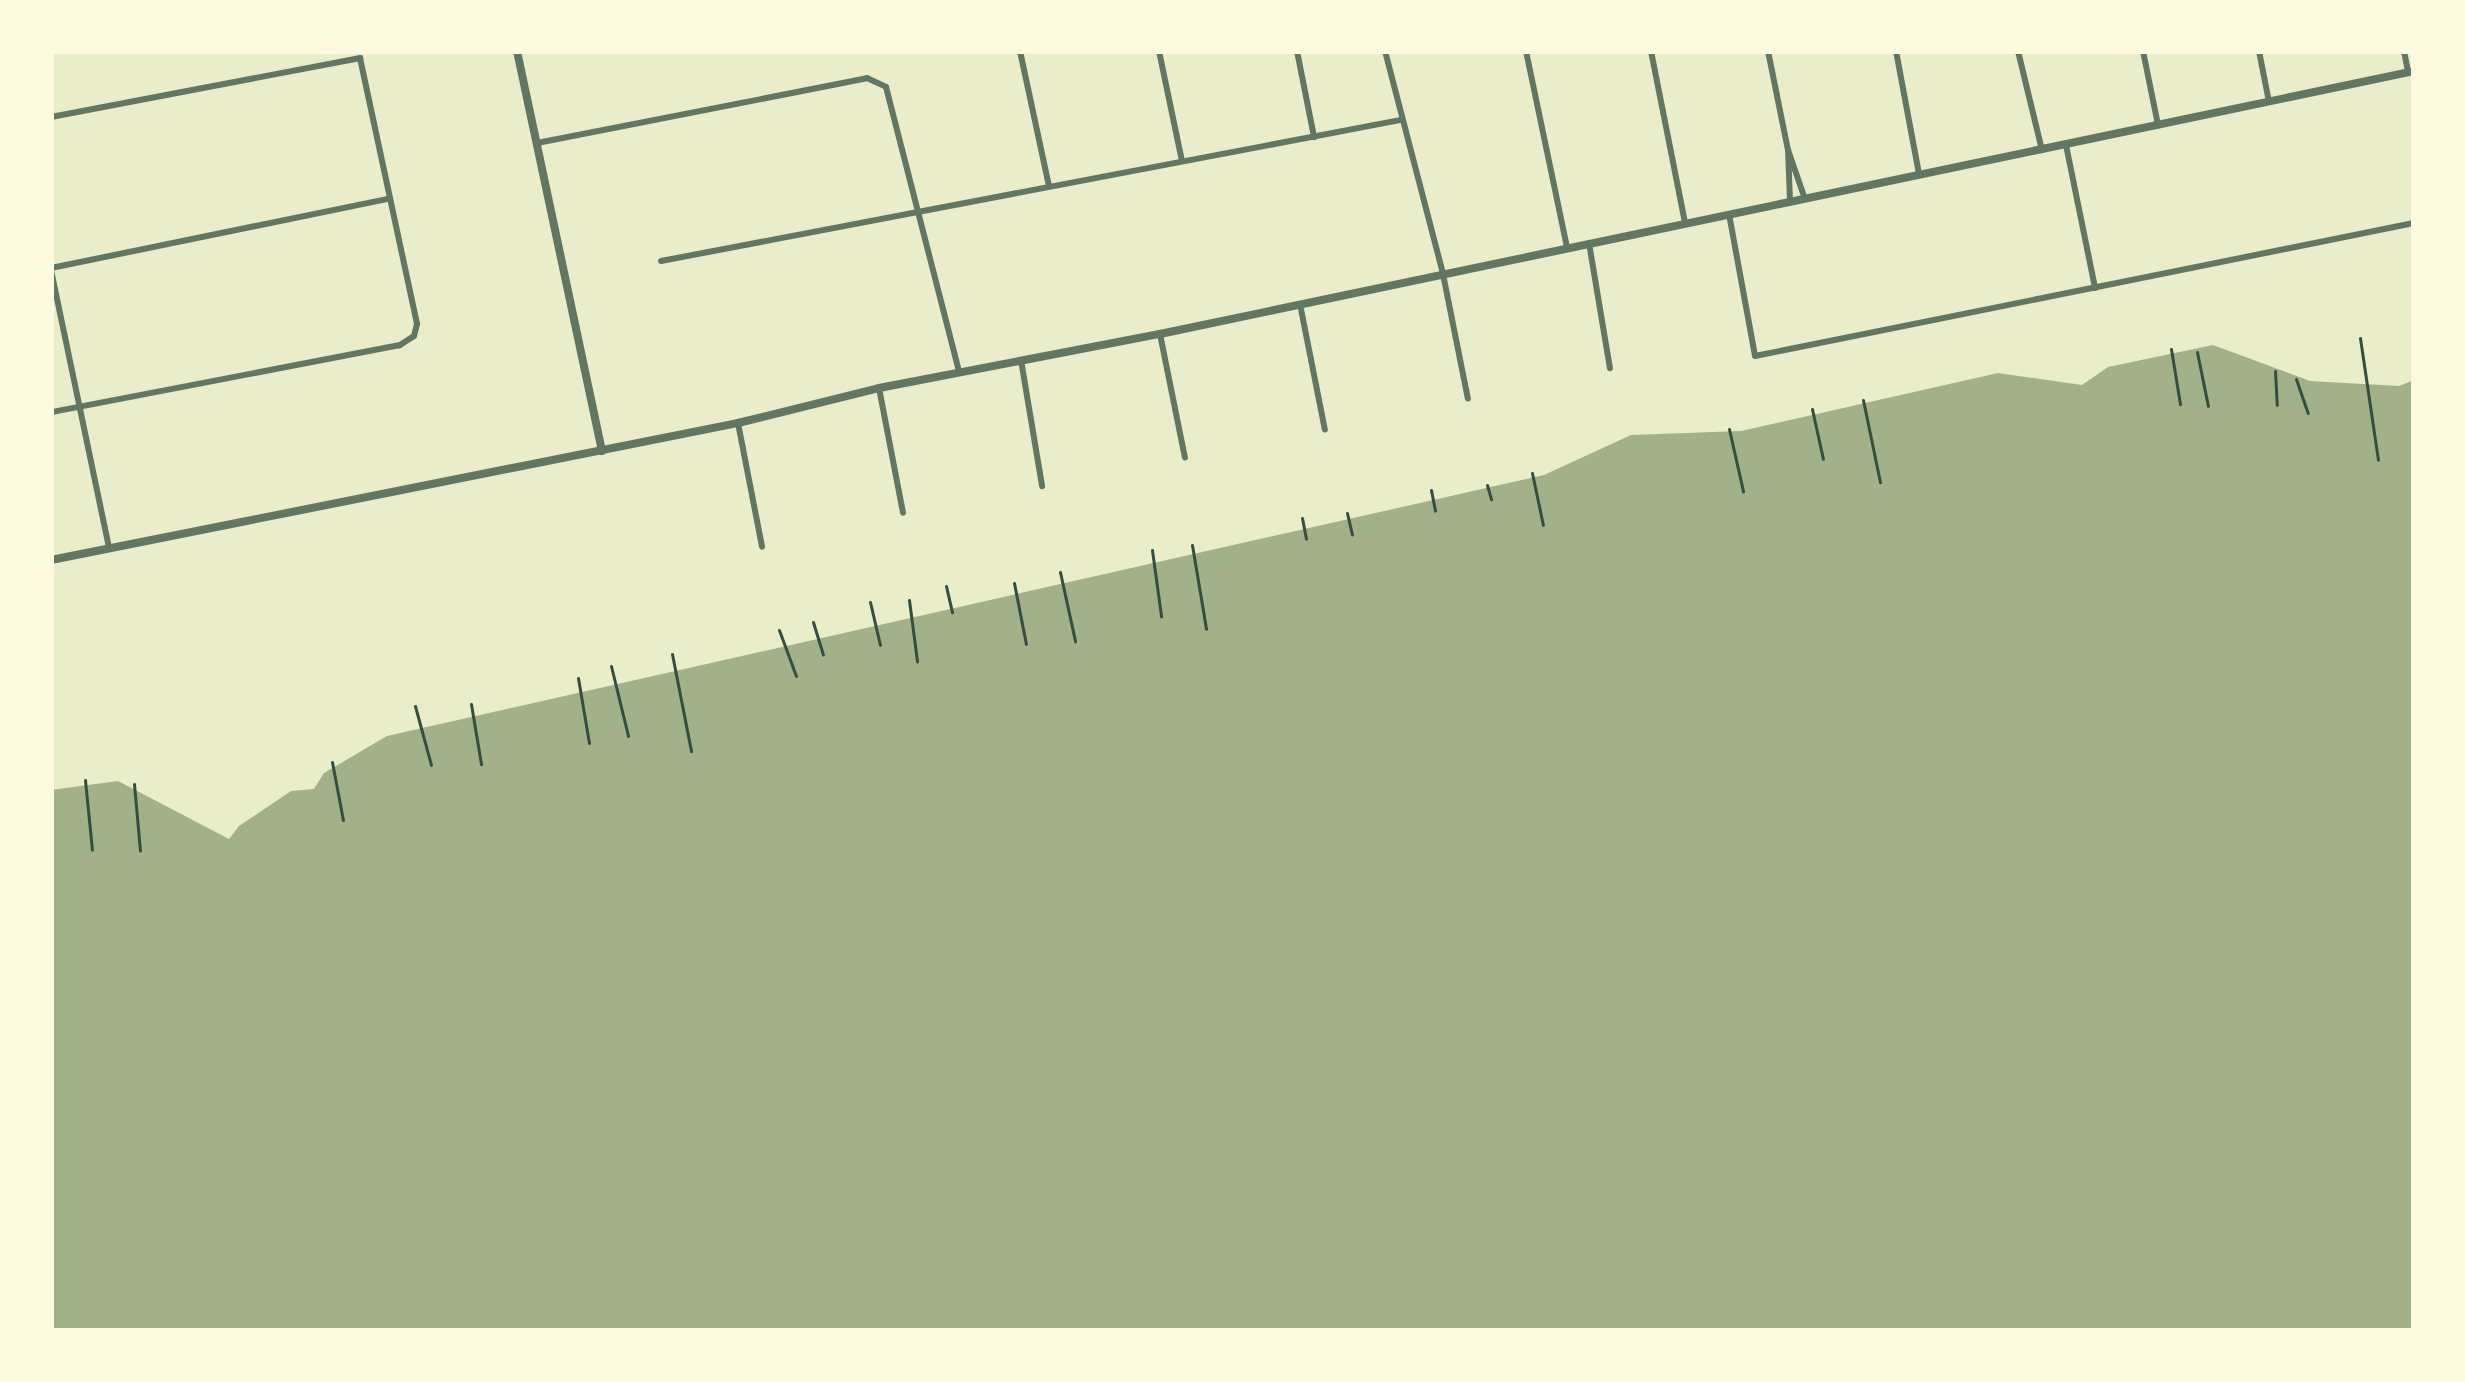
<!DOCTYPE html>
<html>
<head>
<meta charset="utf-8">
<style>
	body { margin:0 }
	#map { position:relative; width:2465px; height:1382px; overflow:hidden; background:#e9edc9; font-family:"Golos Text",sans-serif }
	div>[style] { position:absolute }
	.water>* { inset:0; background:#a3b18a }
	.path>* { height:3px; margin:-1.5px; padding:0 1.5px; transform-origin:1.5px; border-radius:1.5px; background:#344e41 }
	.minor>* { height:6px; margin:-3px; padding:0 3px; transform-origin:3px; border-radius:3px; background:#617663 }
	.tertiary>* { height:8px; margin:-4px; padding:0 4px; transform-origin:4px; border-radius:4px; background:#617663 }
	span { translate:-50% -50%; white-space:nowrap; text-align:center; line-height:1.15; -webkit-text-stroke:10px #fefae0; paint-order:stroke }
	.frame { position:absolute; inset:0; border:54px solid #fefae0; pointer-events:none }
</style>
</head>
<body>
<div id="map">
	<div class="water">
		<i style="clip-path:polygon(2213px 345px,2310px 381px,2399px 386px,2414px 380px,2414px 1331px,51px 1331px,51px 790px,118px 781px,229px 839px,239px 826px,291px 791px,314px 789px,324px 773px,387px 736px,1544px 475px,1631px 435px,1741px 431px,1998px 373px,2082px 385px,2108px 367px)"></i>
	</div>
	<div class="path">
		<i style="left:2360px;top:338px;width:123px;rotate:81.6deg"></i>
		<i style="left:2171px;top:349px;width:56px;rotate:80.7deg"></i>
		<i style="left:2197px;top:352px;width:55px;rotate:78.5deg"></i>
		<i style="left:2275px;top:371px;width:34px;rotate:87deg"></i>
		<i style="left:2296px;top:379px;width:36px;rotate:71deg"></i>
		<i style="left:1863px;top:400px;width:84px;rotate:78.3deg"></i>
		<i style="left:1812px;top:409px;width:51px;rotate:77.6deg"></i>
		<i style="left:1729px;top:429px;width:64px;rotate:77.3deg"></i>
		<i style="left:1532px;top:473px;width:53px;rotate:78.1deg"></i>
		<i style="left:1487px;top:485px;width:15px;rotate:74deg"></i>
		<i style="left:1431px;top:490px;width:21px;rotate:79deg"></i>
		<i style="left:1347px;top:513px;width:22px;rotate:77deg"></i>
		<i style="left:1302px;top:518px;width:21px;rotate:79deg"></i>
		<i style="left:1192px;top:545px;width:85px;rotate:80.5deg"></i>
		<i style="left:1152px;top:550px;width:67px;rotate:82.2deg"></i>
		<i style="left:1060px;top:572px;width:71px;rotate:77.7deg"></i>
		<i style="left:1014px;top:583px;width:62px;rotate:78.9deg"></i>
		<i style="left:946px;top:586px;width:27px;rotate:77deg"></i>
		<i style="left:909px;top:600px;width:62px;rotate:82.5deg"></i>
		<i style="left:870px;top:602px;width:44px;rotate:76.9deg"></i>
		<i style="left:813px;top:622px;width:34px;rotate:73deg"></i>
		<i style="left:779px;top:630px;width:49px;rotate:69.7deg"></i>
		<i style="left:672px;top:654px;width:99px;rotate:78.9deg"></i>
		<i style="left:611px;top:666px;width:72px;rotate:76.3deg"></i>
		<i style="left:578px;top:678px;width:66px;rotate:80.4deg"></i>
		<i style="left:471px;top:704px;width:61px;rotate:80.5deg"></i>
		<i style="left:415px;top:706px;width:61px;rotate:74.8deg"></i>
		<i style="left:332px;top:762px;width:59px;rotate:79.3deg"></i>
		<i style="left:85px;top:780px;width:70px;rotate:84.3deg"></i>
		<i style="left:134px;top:784px;width:67px;rotate:84.9deg"></i>
	</div>
	<div class="minor">
		<i style="left:1020px;top:51px;width:138px;rotate:77.9deg"></i>
		<i style="left:1159px;top:51px;width:112px;rotate:78.2deg"></i>
		<i style="left:1297px;top:51px;width:88px;rotate:78.8deg"></i>
		<i style="left:1385px;top:51px;width:230px;rotate:75.4deg"></i>
		<i style="left:1443px;top:274px;width:127px;rotate:78.7deg"></i>
		<i style="left:1526px;top:51px;width:201px;rotate:78.2deg"></i>
		<i style="left:1651px;top:51px;width:175px;rotate:78.8deg"></i>
		<i style="left:1768px;top:51px;width:101px;rotate:78.6deg"></i>
		<i style="left:1896px;top:51px;width:125px;rotate:79.4deg"></i>
		<i style="left:2018px;top:51px;width:102px;rotate:76.4deg"></i>
		<i style="left:2143px;top:51px;width:76px;rotate:78.5deg"></i>
		<i style="left:2259px;top:51px;width:52px;rotate:78.9deg"></i>
		<i style="left:2404px;top:51px;width:21px;rotate:79deg"></i>
		<i style="left:51px;top:117px;width:315px;rotate:-10.8deg"></i>
		<i style="left:360px;top:58px;width:272px;rotate:77.9deg"></i>
		<i style="left:417px;top:324px;width:12px;rotate:104deg"></i>
		<i style="left:414px;top:336px;width:17px;rotate:147deg"></i>
		<i style="left:400px;top:345px;width:355px;rotate:169.1deg"></i>
		<i style="left:537px;top:143px;width:336px;rotate:-11.1deg"></i>
		<i style="left:867px;top:78px;width:21px;rotate:25deg"></i>
		<i style="left:886px;top:87px;width:294px;rotate:75.6deg"></i>
		<i style="left:2066px;top:145px;width:146px;rotate:78.5deg"></i>
		<i style="left:1790px;top:201px;width:51px;rotate:-92.2deg"></i>
		<i style="left:1788px;top:150px;width:52px;rotate:70.9deg"></i>
		<i style="left:1729px;top:214px;width:144px;rotate:79.6deg"></i>
		<i style="left:1755px;top:356px;width:672px;rotate:-11.41deg"></i>
		<i style="left:1589px;top:243px;width:127px;rotate:80.5deg"></i>
		<i style="left:661px;top:261px;width:752px;rotate:-10.8deg"></i>
		<i style="left:51px;top:268px;width:344px;rotate:-11.6deg"></i>
		<i style="left:51px;top:270px;width:284px;rotate:78.2deg"></i>
		<i style="left:1300px;top:304px;width:128px;rotate:78.8deg"></i>
		<i style="left:1160px;top:334px;width:126px;rotate:78.6deg"></i>
		<i style="left:1021px;top:360px;width:128px;rotate:80.5deg"></i>
		<i style="left:879px;top:388px;width:127px;rotate:79.1deg"></i>
		<i style="left:738px;top:423px;width:126px;rotate:79deg"></i>
	</div>
	<div class="tertiary">
		<i style="left:517px;top:51px;width:409px;rotate:78deg"></i>
		<i style="left:51px;top:560px;width:701px;rotate:-11.28deg"></i>
		<i style="left:738px;top:423px;width:145px;rotate:-13.9deg"></i>
		<i style="left:879px;top:388px;width:286px;rotate:-10.9deg"></i>
		<i style="left:1160px;top:334px;width:1281px;rotate:-11.84deg"></i>
	</div>
	<div class="frame"></div>
</div>
</body>
</html>
